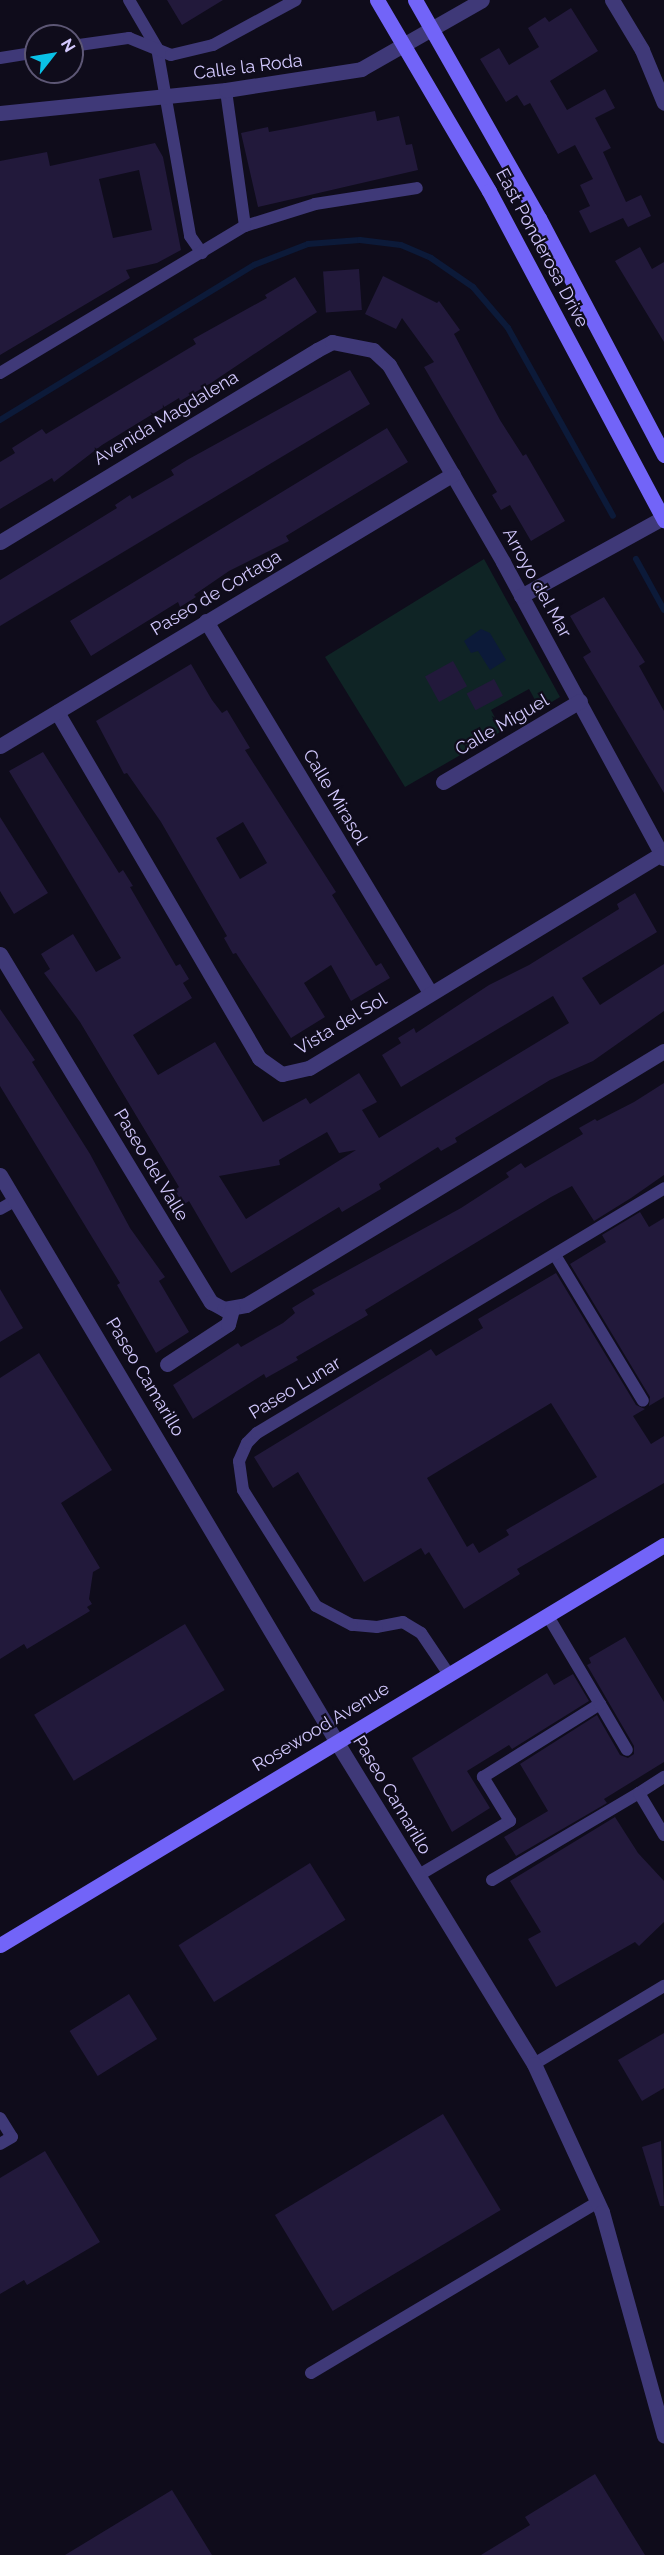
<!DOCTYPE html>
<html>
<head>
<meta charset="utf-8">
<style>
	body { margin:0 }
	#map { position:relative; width:664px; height:2555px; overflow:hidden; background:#0f0c1b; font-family:Raleway,sans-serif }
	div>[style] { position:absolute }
	.green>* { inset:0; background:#0f2425 }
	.water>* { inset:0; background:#0c1a39 }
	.stream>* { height:6px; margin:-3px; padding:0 3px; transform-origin:3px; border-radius:3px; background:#0c1a39 }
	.building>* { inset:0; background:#22193b; transform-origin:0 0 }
	.service>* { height:12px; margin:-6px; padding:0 6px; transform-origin:6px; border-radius:6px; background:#3f3978 }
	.minor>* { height:15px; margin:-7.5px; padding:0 7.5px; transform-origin:7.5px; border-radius:7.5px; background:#3f3978 }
	.secondary>* { height:15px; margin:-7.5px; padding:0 7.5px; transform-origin:7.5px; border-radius:7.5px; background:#7264f8 }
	span { translate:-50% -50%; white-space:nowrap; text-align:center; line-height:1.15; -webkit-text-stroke:4.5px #0f0c1b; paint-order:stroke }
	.street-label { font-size:18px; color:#d2c8fd }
	.north { position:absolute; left:24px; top:24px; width:60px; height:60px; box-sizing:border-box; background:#0f0c1b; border:2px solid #5d5775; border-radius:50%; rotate:59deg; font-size:16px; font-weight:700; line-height:24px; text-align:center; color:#d2c8fd }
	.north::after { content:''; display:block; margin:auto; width:21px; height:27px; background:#0ac1e6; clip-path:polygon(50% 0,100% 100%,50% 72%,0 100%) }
</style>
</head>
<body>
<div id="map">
	<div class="green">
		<i style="clip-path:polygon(484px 559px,560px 697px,540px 709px,529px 689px,491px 710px,502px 731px,405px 787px,325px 657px)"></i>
	</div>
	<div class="water">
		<i style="clip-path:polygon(481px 629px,490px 633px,506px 660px,490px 670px,478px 651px,471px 653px,464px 641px)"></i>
	</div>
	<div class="stream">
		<i style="left:0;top:420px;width:298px;rotate:-31.4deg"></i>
		<i style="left:254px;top:265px;width:58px;rotate:-21.3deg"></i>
		<i style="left:308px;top:244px;width:52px;rotate:-4.4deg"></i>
		<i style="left:360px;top:240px;width:41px;rotate:7deg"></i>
		<i style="left:401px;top:245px;width:33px;rotate:23deg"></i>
		<i style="left:431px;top:258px;width:51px;rotate:34.6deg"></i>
		<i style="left:473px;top:287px;width:54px;rotate:49.5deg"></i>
		<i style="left:508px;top:328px;width:215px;rotate:60.8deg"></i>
		<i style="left:636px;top:559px;width:58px;rotate:61.2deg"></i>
	</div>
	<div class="building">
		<i style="clip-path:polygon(167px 0,223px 0,182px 25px)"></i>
		<i style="clip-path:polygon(571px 8px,598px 51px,550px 81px,567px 110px,605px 89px,615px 108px,595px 118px,611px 148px,603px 152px,626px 202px,641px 195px,651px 216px,628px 227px,623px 218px,590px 233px,579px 211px,590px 206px,580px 185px,593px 179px,575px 145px,558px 154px,530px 103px,524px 106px,517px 95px,506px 102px,480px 59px,499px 48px,509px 65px,539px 47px,528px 28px,545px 17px,549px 22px)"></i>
		<i style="clip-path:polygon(375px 111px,377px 121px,399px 116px,406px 145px,412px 144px,418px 170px,258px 207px,241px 133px,268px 127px,269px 132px,296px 127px)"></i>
		<i style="clip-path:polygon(evenodd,155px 143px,163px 157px,181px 250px,157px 263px,126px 270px,130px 278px,0 355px,0 161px,47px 152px,50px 166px,155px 143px,139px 170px,152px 230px,113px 238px,99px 179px,139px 170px)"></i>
		<i style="clip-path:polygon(640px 247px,652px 269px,664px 262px,664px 342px,615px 261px)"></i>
		<i style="left:359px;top:269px;width:41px;height:36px;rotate:86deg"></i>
		<i style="clip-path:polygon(383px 276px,437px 303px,439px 301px,460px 330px,454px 334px,500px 420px,523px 456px,526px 454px,565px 521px,531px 541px,510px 505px,501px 510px,492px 495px,497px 492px,424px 367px,434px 362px,402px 318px,396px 329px,365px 314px)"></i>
		<i style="clip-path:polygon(295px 277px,317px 312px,211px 383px,180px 401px,179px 398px,102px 445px,54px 482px,52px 478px,0 509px,0 462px,15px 453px,12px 448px,42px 429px,46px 434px,196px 344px,193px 339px,267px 298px,265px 295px)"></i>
		<i style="clip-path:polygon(350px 370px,370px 404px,0 626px,0 580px,117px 508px,115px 505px,130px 495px,132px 499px,174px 475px,171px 470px,187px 460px)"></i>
		<i style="clip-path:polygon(387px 428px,408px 462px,286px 536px,289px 541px,229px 571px,194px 595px,196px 597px,180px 607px,178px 602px,91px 656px,70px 621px)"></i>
		<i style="clip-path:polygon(604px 597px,645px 662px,639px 666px,664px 711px,664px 793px,583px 657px,591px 652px,570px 616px)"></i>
		<i style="left:453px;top:661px;width:29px;height:32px;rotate:61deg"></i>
		<i style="clip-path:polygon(evenodd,191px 664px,212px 700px,222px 713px,227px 710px,250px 748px,245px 750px,336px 892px,332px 895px,376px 966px,381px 963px,390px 978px,351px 1001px,331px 965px,304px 983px,325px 1017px,291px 1038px,236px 953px,233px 954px,224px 938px,227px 936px,161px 822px,127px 773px,124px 774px,96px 721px,191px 664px,243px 822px,267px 863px,240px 879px,216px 838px,243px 822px)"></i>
		<i style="left:494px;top:679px;width:19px;height:31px;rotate:62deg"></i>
		<i style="clip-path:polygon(evenodd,43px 752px,119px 873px,123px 870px,133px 886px,130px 887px,176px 966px,180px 964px,189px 979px,183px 983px,192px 998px,133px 1035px,158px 1075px,215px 1042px,263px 1122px,306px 1098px,310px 1104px,359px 1073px,377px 1102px,362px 1110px,379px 1138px,569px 1023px,553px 996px,401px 1087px,382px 1055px,401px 1043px,398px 1038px,414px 1028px,416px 1033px,489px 985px,529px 965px,619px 909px,617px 904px,635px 893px,657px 932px,582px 978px,600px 1005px,664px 964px,664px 1011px,593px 1061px,550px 1080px,455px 1138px,457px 1142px,441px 1151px,438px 1147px,379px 1184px,381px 1189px,342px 1212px,339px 1207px,231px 1273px,189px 1201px,183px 1205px,175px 1190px,179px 1187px,80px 1022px,44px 973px,50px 969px,41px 954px,73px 934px,96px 972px,121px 958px,9px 771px,43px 752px,327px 1132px,339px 1153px,356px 1150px,246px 1219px,219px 1176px,280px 1165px,279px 1160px,327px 1132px)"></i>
		<i style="clip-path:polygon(0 817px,48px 893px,14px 914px,0 891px)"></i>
		<i style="clip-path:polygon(0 1009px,35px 1060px,32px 1062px,90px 1154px,130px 1228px,165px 1277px,159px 1281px,189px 1332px,156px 1353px,117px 1285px,120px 1283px,0 1086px)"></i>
		<i style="clip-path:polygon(664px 1083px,664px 1175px,631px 1198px,594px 1221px,572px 1186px,551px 1197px,365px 1310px,368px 1315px,296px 1357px,298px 1360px,266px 1378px,264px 1374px,193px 1419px,173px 1385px,238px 1343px,241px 1347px,283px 1323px,295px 1313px,292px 1308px,315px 1294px,312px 1290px,461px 1208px,509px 1177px,506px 1173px,521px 1163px,525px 1168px,583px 1134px,579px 1128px,595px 1119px,597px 1121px,634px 1102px)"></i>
		<i style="clip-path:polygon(640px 1212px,649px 1227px,664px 1218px,664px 1397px,649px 1406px,650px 1397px,570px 1264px,606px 1242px,602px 1235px)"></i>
		<i style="clip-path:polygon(evenodd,556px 1273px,636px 1405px,645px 1409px,633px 1416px,651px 1444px,664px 1436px,664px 1483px,517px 1569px,520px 1574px,464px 1609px,429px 1552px,425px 1555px,421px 1548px,364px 1582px,298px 1472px,273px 1488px,254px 1457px,431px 1349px,436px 1356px,483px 1328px,478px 1319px,556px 1273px,551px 1403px,597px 1477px,506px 1530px,509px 1535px,479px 1553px,473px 1543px,467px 1547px,427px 1478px,551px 1403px)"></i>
		<i style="clip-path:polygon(0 1289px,23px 1328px,0 1342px)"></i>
		<i style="clip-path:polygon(39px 1353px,112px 1470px,61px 1503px,100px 1568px,93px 1572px,89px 1599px,92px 1604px,87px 1607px,90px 1611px,27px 1649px,24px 1644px,0 1659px,0 1378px)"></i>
		<i style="left:185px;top:1624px;width:77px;height:176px;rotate:59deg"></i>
		<i style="clip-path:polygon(625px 1637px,664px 1702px,664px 1762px,604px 1799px,607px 1803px,516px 1856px,504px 1837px,548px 1811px,520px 1764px,597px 1715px,620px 1755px,628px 1758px,634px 1754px,634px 1746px,587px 1665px,591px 1663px,589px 1658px)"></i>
		<i style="clip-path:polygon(547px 1673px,554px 1685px,573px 1674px,589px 1701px,512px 1749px,509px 1745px,467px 1771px,490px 1808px,452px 1832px,412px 1758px)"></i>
		<i style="clip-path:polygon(615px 1817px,638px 1853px,664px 1881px,664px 1922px,639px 1946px,635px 1942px,556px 1987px,528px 1939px,541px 1932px,510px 1881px)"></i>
		<i style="left:310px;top:1863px;width:67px;height:155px;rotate:58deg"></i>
		<i style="left:129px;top:1994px;width:53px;height:70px;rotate:58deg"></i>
		<i style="clip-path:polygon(664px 2033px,664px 2088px,642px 2101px,618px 2060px)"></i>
		<i style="left:443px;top:2114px;width:112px;height:196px;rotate:59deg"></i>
		<i style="clip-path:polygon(661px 2141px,664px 2206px,660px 2206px,642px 2147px)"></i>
		<i style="clip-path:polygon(45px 2151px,100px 2242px,27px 2285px,24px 2280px,0 2294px,0 2178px)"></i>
		<i style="clip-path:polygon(595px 2474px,645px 2555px,481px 2555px,530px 2525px,525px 2517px)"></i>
		<i style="clip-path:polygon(172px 2490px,212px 2555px,65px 2555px)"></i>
	</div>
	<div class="service">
		<i style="left:129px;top:0;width:56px;rotate:59.7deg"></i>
		<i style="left:157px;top:48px;width:191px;rotate:80deg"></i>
		<i style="left:190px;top:236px;width:21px;rotate:55deg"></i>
		<i style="left:72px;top:46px;width:58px;rotate:-8deg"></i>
		<i style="left:129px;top:38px;width:45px;rotate:22deg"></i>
		<i style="left:171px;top:55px;width:43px;rotate:-13.4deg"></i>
		<i style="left:213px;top:45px;width:94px;rotate:-28.5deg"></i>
		<i style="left:0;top:58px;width:36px;rotate:-9deg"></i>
		<i style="left:245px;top:226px;width:73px;rotate:-17.4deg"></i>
		<i style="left:315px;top:204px;width:103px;rotate:-8.9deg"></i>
		<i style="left:0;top:373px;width:286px;rotate:-31deg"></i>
		<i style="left:245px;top:226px;width:137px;rotate:-98deg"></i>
		<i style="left:0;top:1209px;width:18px;rotate:-29deg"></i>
		<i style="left:555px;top:1255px;width:170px;rotate:58.9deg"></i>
		<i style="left:448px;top:1673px;width:48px;rotate:-124deg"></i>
		<i style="left:421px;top:1633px;width:21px;rotate:-149deg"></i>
		<i style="left:403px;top:1622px;width:26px;rotate:169deg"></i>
		<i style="left:377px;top:1627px;width:25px;rotate:-175deg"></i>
		<i style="left:352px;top:1625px;width:41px;rotate:-152.2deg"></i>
		<i style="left:316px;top:1606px;width:137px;rotate:-122.2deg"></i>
		<i style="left:243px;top:1490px;width:29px;rotate:-98deg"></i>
		<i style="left:239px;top:1461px;width:20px;rotate:-66deg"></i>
		<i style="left:247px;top:1443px;width:14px;rotate:-45deg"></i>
		<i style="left:257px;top:1433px;width:475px;rotate:-31deg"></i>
		<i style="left:600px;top:1704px;width:53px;rotate:59.6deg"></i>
		<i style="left:639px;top:1793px;width:30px;rotate:-33deg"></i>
		<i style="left:419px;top:1875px;width:106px;rotate:-30.7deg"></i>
		<i style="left:510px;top:1821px;width:52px;rotate:-121.5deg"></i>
		<i style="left:483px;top:1777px;width:138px;rotate:-32deg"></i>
		<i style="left:600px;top:1704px;width:102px;rotate:-120.6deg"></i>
		<i style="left:492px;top:1880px;width:171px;rotate:-30.6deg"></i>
		<i style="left:639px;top:1793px;width:49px;rotate:59.2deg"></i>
		<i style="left:534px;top:2064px;width:152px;rotate:-31deg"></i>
		<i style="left:0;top:2118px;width:22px;rotate:58deg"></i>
		<i style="left:12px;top:2137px;width:14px;rotate:150deg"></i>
		<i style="left:311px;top:2373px;width:334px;rotate:-30.8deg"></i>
	</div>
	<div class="minor">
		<i style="left:612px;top:0;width:58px;rotate:59deg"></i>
		<i style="left:642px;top:50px;width:57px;rotate:67.5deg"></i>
		<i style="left:0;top:113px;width:227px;rotate:-5.8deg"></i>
		<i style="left:226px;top:90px;width:137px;rotate:-8.8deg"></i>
		<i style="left:361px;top:69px;width:139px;rotate:-29.7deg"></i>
		<i style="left:0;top:542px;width:371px;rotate:-31.2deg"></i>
		<i style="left:317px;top:350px;width:17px;rotate:-28deg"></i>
		<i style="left:332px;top:342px;width:42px;rotate:11deg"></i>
		<i style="left:373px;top:350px;width:22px;rotate:43deg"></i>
		<i style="left:389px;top:365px;width:228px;rotate:59.9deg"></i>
		<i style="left:503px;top:562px;width:337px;rotate:61.5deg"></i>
		<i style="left:521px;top:596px;width:163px;rotate:-28.9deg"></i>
		<i style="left:206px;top:621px;width:433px;rotate:58.9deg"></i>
		<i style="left:57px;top:712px;width:401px;rotate:59.7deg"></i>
		<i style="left:259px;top:1058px;width:28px;rotate:35deg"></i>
		<i style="left:282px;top:1074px;width:28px;rotate:-13deg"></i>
		<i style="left:309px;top:1068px;width:413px;rotate:-31.3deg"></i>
		<i style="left:0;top:746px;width:528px;rotate:-30.98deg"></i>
		<i style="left:443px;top:782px;width:159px;rotate:-30.6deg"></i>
		<i style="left:0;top:954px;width:407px;rotate:58.8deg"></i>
		<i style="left:211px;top:1302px;width:15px;rotate:28deg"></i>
		<i style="left:224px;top:1309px;width:22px;rotate:-10deg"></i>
		<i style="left:246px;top:1305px;width:489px;rotate:-31.3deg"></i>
		<i style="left:0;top:1175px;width:658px;rotate:59.3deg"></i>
		<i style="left:336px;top:1741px;width:379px;rotate:58.5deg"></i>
		<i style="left:534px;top:2064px;width:163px;rotate:65.3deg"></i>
		<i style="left:602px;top:2212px;width:232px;rotate:74.5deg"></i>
		<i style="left:167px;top:1364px;width:73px;rotate:-33.3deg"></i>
		<i style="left:228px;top:1324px;width:16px;rotate:-75deg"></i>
	</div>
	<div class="secondary">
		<i style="left:377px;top:0;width:221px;rotate:59.6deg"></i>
		<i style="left:489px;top:191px;width:373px;rotate:62deg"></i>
		<i style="left:415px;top:0;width:251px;rotate:60.4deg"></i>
		<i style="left:539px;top:218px;width:268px;rotate:62.2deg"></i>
		<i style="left:0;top:1945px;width:775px;rotate:-31.07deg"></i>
	</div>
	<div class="street-label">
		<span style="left:248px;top:67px;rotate:-7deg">Calle la Roda</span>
		<span style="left:542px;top:248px;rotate:62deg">East Ponderosa Drive</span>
		<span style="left:166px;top:418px;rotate:-31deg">Avenida Magdalena</span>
		<span style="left:537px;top:583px;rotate:61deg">Arroyo del Mar</span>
		<span style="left:216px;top:593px;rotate:-31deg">Paseo de Cortaga</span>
		<span style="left:502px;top:725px;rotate:-30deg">Calle Miguel</span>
		<span style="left:335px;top:797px;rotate:59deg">Calle Mirasol</span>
		<span style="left:341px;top:1024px;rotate:-31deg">Vista del Sol</span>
		<span style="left:151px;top:1165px;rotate:59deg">Paseo del Valle</span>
		<span style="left:145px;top:1377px;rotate:59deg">Paseo Camarillo</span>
		<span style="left:295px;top:1388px;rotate:-31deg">Paseo Lunar</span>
		<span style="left:321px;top:1727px;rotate:-31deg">Rosewood Avenue</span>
		<span style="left:392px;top:1795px;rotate:59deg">Paseo Camarillo</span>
	</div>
	<div class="north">N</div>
</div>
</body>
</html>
